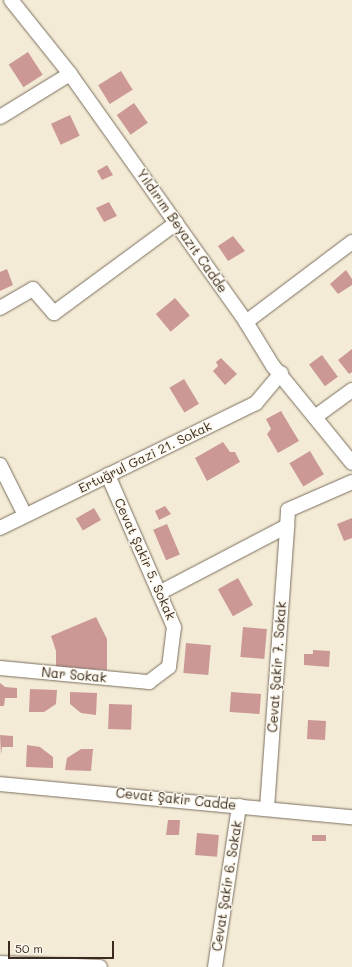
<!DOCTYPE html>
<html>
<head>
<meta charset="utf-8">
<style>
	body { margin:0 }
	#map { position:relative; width:352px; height:967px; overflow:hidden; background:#f3ebd5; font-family:Mali,sans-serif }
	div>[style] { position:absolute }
	.building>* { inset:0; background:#cb9895; transform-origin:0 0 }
	.roads { filter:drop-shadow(0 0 1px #7b6e5e) drop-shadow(0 0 1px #7b6e5e) }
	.minor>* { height:14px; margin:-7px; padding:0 7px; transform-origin:7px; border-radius:7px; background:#fff }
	span { translate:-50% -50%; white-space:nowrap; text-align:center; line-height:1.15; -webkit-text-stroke:3px #fbf7ec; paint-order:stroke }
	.street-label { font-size:13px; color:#3b2a1e }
	.scale { position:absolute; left:8px; top:941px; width:106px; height:18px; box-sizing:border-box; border:2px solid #3b2a1e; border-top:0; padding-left:5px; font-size:12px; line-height:14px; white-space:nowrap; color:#3b2a1e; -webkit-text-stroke:3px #fbf7ec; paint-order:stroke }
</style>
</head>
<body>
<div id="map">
	<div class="building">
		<i style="left:28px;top:52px;width:27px;height:23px;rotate:57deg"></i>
		<i style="left:121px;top:71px;width:22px;height:27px;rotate:58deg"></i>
		<i style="left:134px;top:103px;width:24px;height:21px;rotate:55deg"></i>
		<i style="left:70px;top:115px;width:23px;height:21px;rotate:65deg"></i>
		<i style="clip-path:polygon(107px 165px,113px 175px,102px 180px,97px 171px)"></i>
		<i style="clip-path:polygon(109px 202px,117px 216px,104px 222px,96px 208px)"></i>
		<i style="clip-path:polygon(233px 236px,245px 251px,228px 261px,218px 246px)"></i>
		<i style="clip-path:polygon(7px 269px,13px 285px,0 291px,0 272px)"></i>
		<i style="clip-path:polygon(346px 270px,352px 279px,352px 285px,338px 294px,330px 284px)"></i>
		<i style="left:175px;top:298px;width:23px;height:25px;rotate:50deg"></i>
		<i style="clip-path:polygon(352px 349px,352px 372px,349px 374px,338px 360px)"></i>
		<i style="left:322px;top:355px;width:27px;height:16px;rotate:54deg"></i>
		<i style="clip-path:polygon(221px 358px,237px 374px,225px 385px,213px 371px,218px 366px,216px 362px)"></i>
		<i style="left:184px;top:379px;width:29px;height:17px;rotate:59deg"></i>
		<i style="clip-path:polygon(281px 411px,299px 441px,278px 453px,267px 434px,271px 429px,266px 419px)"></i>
		<i style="clip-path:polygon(223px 442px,230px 452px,235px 452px,240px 462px,207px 481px,195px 458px)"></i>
		<i style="left:310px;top:451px;width:27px;height:24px;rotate:59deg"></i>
		<i style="clip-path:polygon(165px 506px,171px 514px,159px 520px,155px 511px)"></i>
		<i style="left:94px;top:508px;width:14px;height:21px;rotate:60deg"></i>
		<i style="clip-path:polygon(352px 518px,352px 538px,344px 541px,337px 524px)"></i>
		<i style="left:167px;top:524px;width:33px;height:15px;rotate:67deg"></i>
		<i style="left:238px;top:578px;width:31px;height:23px;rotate:61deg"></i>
		<i style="clip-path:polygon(96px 617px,107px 639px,107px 670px,56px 667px,56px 651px,51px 636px)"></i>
		<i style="left:243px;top:627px;width:24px;height:30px;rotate:5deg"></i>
		<i style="left:186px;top:643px;width:25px;height:30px;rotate:5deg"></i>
		<i style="clip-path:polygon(313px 650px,330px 651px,329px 667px,304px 665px,304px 654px,313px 654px)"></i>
		<i style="clip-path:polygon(0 683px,5px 687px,17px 688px,17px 698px,5px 698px,4px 706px,0 706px)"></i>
		<i style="clip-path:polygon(30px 689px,57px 690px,56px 704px,44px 712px,29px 712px)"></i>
		<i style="clip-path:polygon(70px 692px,97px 693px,96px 715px,81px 713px,70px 704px)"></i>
		<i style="left:231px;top:692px;width:30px;height:20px;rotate:4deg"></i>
		<i style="left:109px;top:704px;width:23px;height:25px;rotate:2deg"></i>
		<i style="left:308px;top:720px;width:18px;height:19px;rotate:3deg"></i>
		<i style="clip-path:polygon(0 735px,13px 736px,13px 747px,2px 747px,1px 755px)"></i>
		<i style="clip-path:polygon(27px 745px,40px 747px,53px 757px,53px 768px,26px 767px)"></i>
		<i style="clip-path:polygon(81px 749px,93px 749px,91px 771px,65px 770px,67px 758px)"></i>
		<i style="clip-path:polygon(168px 820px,180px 820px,179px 835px,166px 835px)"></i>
		<i style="left:197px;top:833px;width:22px;height:22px;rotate:5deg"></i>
		<i style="left:312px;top:835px;width:14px;height:6px"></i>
	</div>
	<div class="roads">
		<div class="minor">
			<i style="left:11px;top:0;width:95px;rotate:51.4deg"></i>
			<i style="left:70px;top:74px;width:304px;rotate:54.6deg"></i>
			<i style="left:246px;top:322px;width:52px;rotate:58.5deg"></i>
			<i style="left:273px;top:366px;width:125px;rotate:50.8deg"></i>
			<i style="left:0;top:117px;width:82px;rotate:-31.6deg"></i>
			<i style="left:0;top:308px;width:38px;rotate:-30deg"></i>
			<i style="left:33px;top:289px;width:32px;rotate:49deg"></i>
			<i style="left:54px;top:313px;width:152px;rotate:-36.4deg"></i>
			<i style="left:246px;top:322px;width:133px;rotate:-37deg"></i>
			<i style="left:315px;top:417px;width:46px;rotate:-36.1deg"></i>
			<i style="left:0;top:465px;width:56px;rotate:63.4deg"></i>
			<i style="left:0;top:528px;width:285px;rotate:-26deg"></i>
			<i style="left:256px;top:403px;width:39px;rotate:-50deg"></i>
			<i style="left:159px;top:593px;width:144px;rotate:-27.6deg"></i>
			<i style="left:287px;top:526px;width:16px;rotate:-86deg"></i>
			<i style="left:288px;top:510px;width:70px;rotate:-23.6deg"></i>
			<i style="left:0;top:668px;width:150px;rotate:5.4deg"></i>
			<i style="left:149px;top:682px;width:25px;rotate:-37deg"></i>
			<i style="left:169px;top:667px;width:40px;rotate:-82.9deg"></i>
			<i style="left:174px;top:627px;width:166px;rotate:-113.5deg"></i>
			<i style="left:0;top:784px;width:354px;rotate:5.4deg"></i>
			<i style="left:267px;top:808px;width:283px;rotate:-85.9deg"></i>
			<i style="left:0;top:963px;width:100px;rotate:2.3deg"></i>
			<i style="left:215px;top:967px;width:163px;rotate:-81.5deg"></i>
		</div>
	</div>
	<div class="street-label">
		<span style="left:182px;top:231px;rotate:55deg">Yıldırım Beyazıt Cadde</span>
		<span style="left:145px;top:457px;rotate:-26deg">Ertuğrul Gazi 21. Sokak</span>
		<span style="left:145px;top:559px;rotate:66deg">Cevat Şakir 5. Sokak</span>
		<span style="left:277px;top:667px;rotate:-86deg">Cevat Şakir 7. Sokak</span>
		<span style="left:74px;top:675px;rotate:5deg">Nar Sokak</span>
		<span style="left:176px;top:799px;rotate:6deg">Cevat Şakir Cadde</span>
		<span style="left:227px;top:886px;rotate:-81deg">Cevat Şakir 6. Sokak</span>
	</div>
	<div class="scale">50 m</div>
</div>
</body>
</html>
